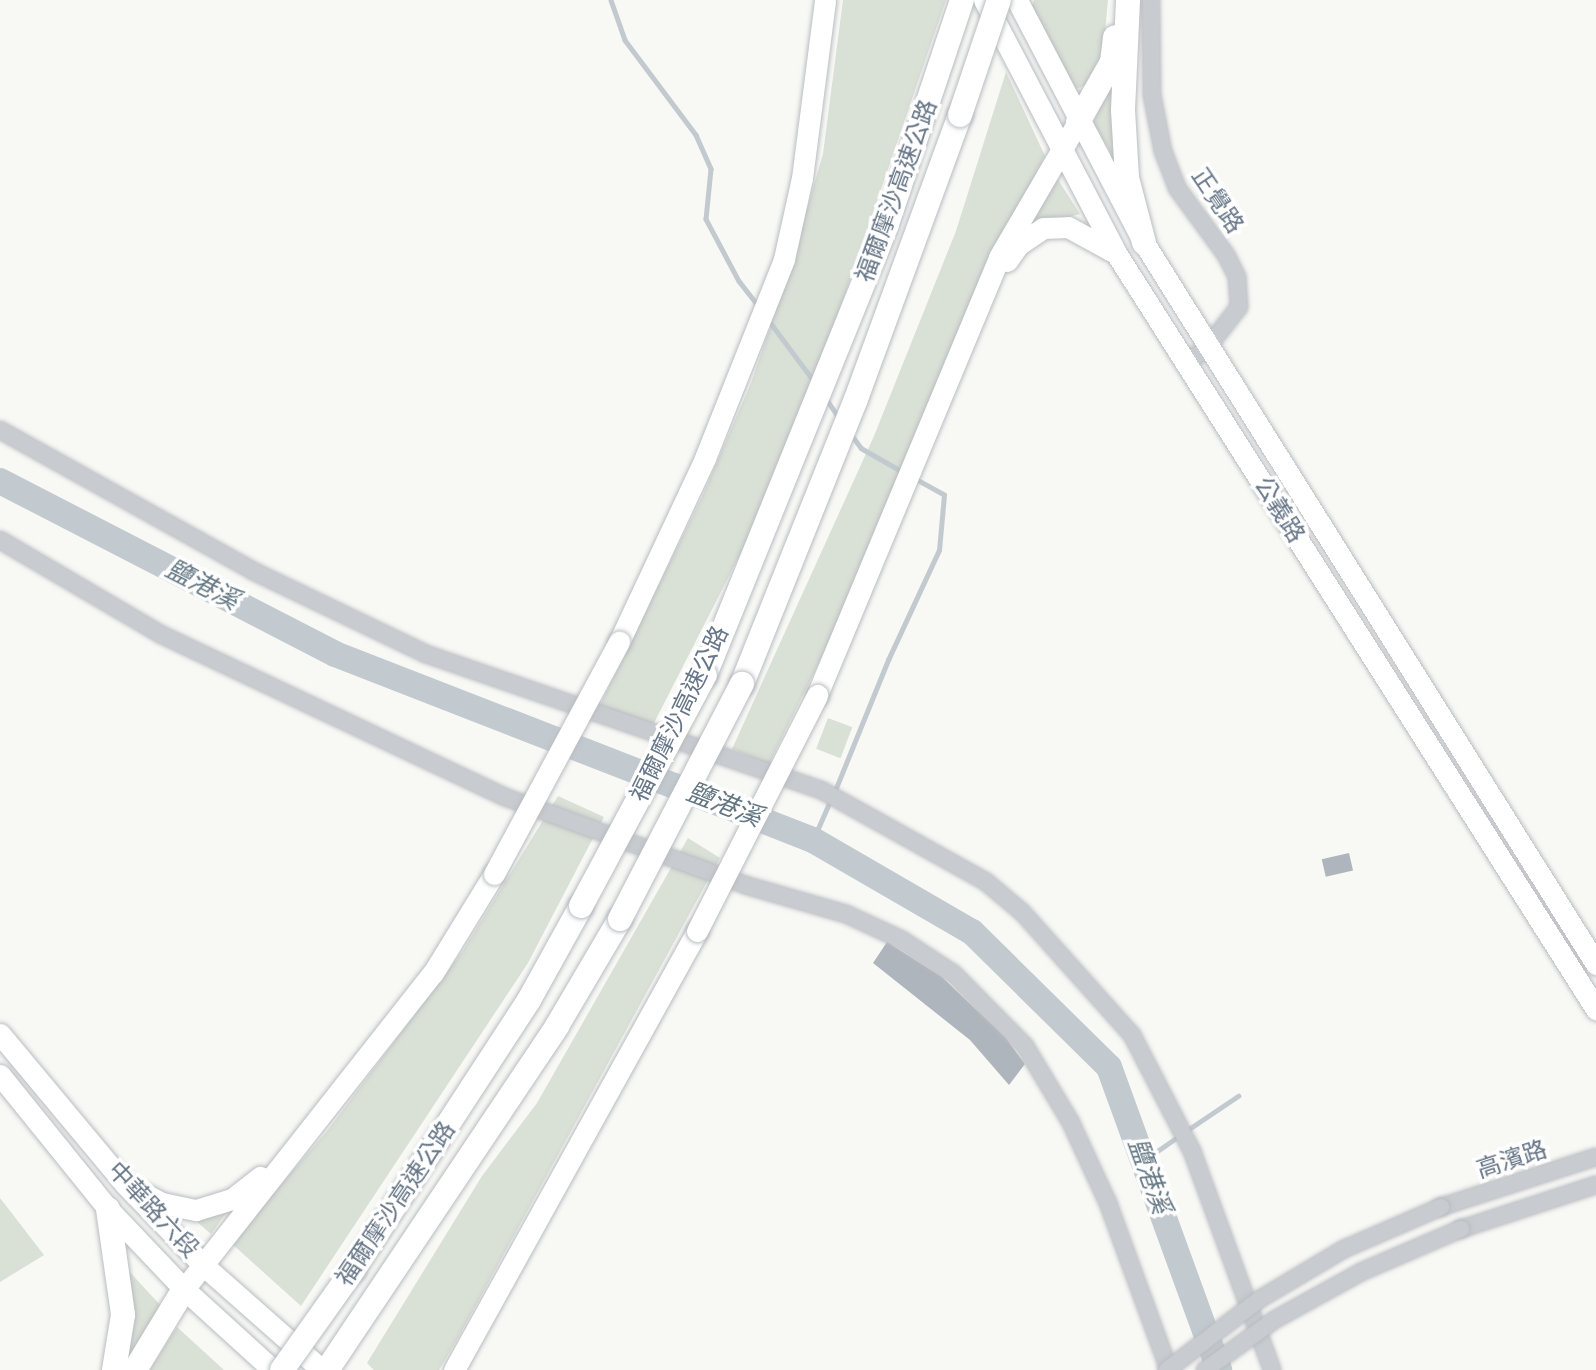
<!DOCTYPE html>
<html>
<head>
<meta charset="utf-8">
<style>
	body { margin:0 }
	#map { position:relative; width:1596px; height:1370px; overflow:hidden; background:#f8f8f5; font-family:"Work Sans","Noto Sans TC",sans-serif }
	div>[style] { position:absolute }
	.green>* { inset:0; background:#d9e0d6; transform-origin:0 0 }
	.stream>* { height:4.5px; margin:-2.25px; padding:0 2.25px; transform-origin:2.25px; border-radius:2.25px; background:#c2cad0 }
	.river>* { height:26px; margin:-13px; padding:0 13px; transform-origin:13px; border-radius:13px; background:#c2cad0 }
	.building>* { inset:0; background:#afb5bc; transform-origin:0 0 }
	.roads { filter:drop-shadow(0 0 2px #b9bcc1) drop-shadow(0 0 2px #b9bcc1) }
	.minor>* { height:16px; margin:-8px; padding:0 8px; transform-origin:8px; border-radius:8px; background:#c8cbcf }
	.major>* { height:21px; margin:-10.5px; padding:0 10.5px; transform-origin:10.5px; border-radius:10.5px; background:#fff }
	.highway>* { height:24px; margin:-12px; padding:0 12px; transform-origin:12px; border-radius:12px; background:#fff }
	.bridges { filter:drop-shadow(0 0 2px #b9bcc1) drop-shadow(0 0 2px #b9bcc1) }
	.minor-bridge>* { height:16px; margin:-8px; padding:0 8px; transform-origin:8px; border-radius:8px; background:#c8cbcf }
	.major-bridge>* { height:21px; margin:-10.5px; padding:0 10.5px; transform-origin:10.5px; border-radius:10.5px; background:#fff }
	.highway-bridge>* { height:24px; margin:-12px; padding:0 12px; transform-origin:12px; border-radius:12px; background:#fff }
	span { translate:-50% -50%; white-space:nowrap; text-align:center; line-height:1.15; -webkit-text-stroke:7px #fff; paint-order:stroke }
	.street-label { font-size:24px; color:#667587 }
	.water-label { font-size:26px; color:#637783; font-style:italic }
</style>
</head>
<body>
<div id="map">
	<div class="green">
		<i style="clip-path:polygon(843px 0,946px 0,834px 326px,751px 533px,652px 727px,600px 705px,701px 499px,751px 383px,786px 281px,823px 154px)"></i>
		<i style="clip-path:polygon(1034px 0,1108px 0,1103px 51px,1089px 84px,1076px 89px,1032px 6px)"></i>
		<i style="clip-path:polygon(1006px 72px,1045px 156px,998px 246px,834px 632px,769px 764px,732px 749px,874px 436px,956px 231px)"></i>
		<i style="clip-path:polygon(1117px 73px,1117px 163px,1093px 123px)"></i>
		<i style="clip-path:polygon(1055px 175px,1080px 214px,1025px 229px)"></i>
		<i style="left:828px;top:718px;width:26px;height:33px;rotate:21deg"></i>
		<i style="clip-path:polygon(558px 796px,604px 817px,528px 963px,301px 1306px,231px 1243px,327px 1131px,462px 952px)"></i>
		<i style="clip-path:polygon(688px 838px,720px 858px,458px 1338px,439px 1370px,374px 1370px,367px 1363px,482px 1176px,537px 1103px)"></i>
		<i style="clip-path:polygon(0 1198px,44px 1255px,0 1282px)"></i>
		<i style="clip-path:polygon(231px 1206px,211px 1234px,188px 1214px)"></i>
		<i style="clip-path:polygon(126px 1268px,162px 1307px,123px 1370px)"></i>
		<i style="clip-path:polygon(177px 1327px,224px 1370px,150px 1370px)"></i>
	</div>
	<div class="stream">
		<i style="left:611px;top:0;width:42px;rotate:70.7deg"></i>
		<i style="left:625px;top:40px;width:119px;rotate:53.2deg"></i>
		<i style="left:696px;top:135px;width:37px;rotate:66deg"></i>
		<i style="left:711px;top:169px;width:50px;rotate:95.7deg"></i>
		<i style="left:706px;top:219px;width:70px;rotate:62deg"></i>
		<i style="left:739px;top:281px;width:31px;rotate:52deg"></i>
		<i style="left:767px;top:318px;width:79px;rotate:53.3deg"></i>
		<i style="left:825px;top:397px;width:27px;rotate:56deg"></i>
		<i style="left:851px;top:434px;width:17px;rotate:54deg"></i>
		<i style="left:861px;top:448px;width:48px;rotate:29.7deg"></i>
		<i style="left:834px;top:793px;width:144px;rotate:-67.9deg"></i>
		<i style="left:888px;top:660px;width:121px;rotate:-65.1deg"></i>
		<i style="left:939px;top:550px;width:55px;rotate:-84.8deg"></i>
		<i style="left:944px;top:495px;width:35px;rotate:-151deg"></i>
		<i style="left:813px;top:840px;width:43px;rotate:-66.4deg"></i>
		<i style="left:1186px;top:1131px;width:63px;rotate:-33.9deg"></i>
		<i style="left:1143px;top:1161px;width:44px;rotate:-34.8deg"></i>
	</div>
	<div class="river">
		<i style="left:0;top:481px;width:377px;rotate:27.3deg"></i>
		<i style="left:335px;top:654px;width:513px;rotate:21.26deg"></i>
		<i style="left:813px;top:840px;width:184px;rotate:30.1deg"></i>
		<i style="left:972px;top:932px;width:192px;rotate:44.6deg"></i>
		<i style="left:1109px;top:1067px;width:322px;rotate:70deg"></i>
	</div>
	<div class="building">
		<i style="left:1349px;top:853px;width:18px;height:28px;rotate:77deg"></i>
		<i style="clip-path:polygon(887px 942px,942px 977px,1005px 1037px,1025px 1064px,1009px 1085px,970px 1040px,873px 963px)"></i>
	</div>
	<div class="roads">
		<div class="minor">
			<i style="left:1151px;top:0;width:95px;rotate:89.4deg"></i>
			<i style="left:1152px;top:95px;width:57px;rotate:78.9deg"></i>
			<i style="left:1163px;top:151px;width:40px;rotate:69deg"></i>
			<i style="left:1177px;top:188px;width:83px;rotate:53.8deg"></i>
			<i style="left:1226px;top:255px;width:25px;rotate:63deg"></i>
			<i style="left:1237px;top:277px;width:30px;rotate:86deg"></i>
			<i style="left:1239px;top:307px;width:52px;rotate:128deg"></i>
			<i style="left:1207px;top:348px;width:26px;rotate:144deg"></i>
			<i style="left:0;top:430px;width:290px;rotate:29.1deg"></i>
			<i style="left:253px;top:571px;width:192px;rotate:25.6deg"></i>
			<i style="left:426px;top:654px;width:420px;rotate:19deg"></i>
			<i style="left:823px;top:791px;width:185px;rotate:29.1deg"></i>
			<i style="left:985px;top:881px;width:48px;rotate:40deg"></i>
			<i style="left:1022px;top:912px;width:165px;rotate:48.2deg"></i>
			<i style="left:1132px;top:1035px;width:131px;rotate:62.7deg"></i>
			<i style="left:1192px;top:1151px;width:233px;rotate:69.9deg"></i>
			<i style="left:0;top:540px;width:186px;rotate:30.4deg"></i>
			<i style="left:160px;top:634px;width:382px;rotate:25.3deg"></i>
			<i style="left:505px;top:797px;width:256px;rotate:20.1deg"></i>
			<i style="left:745px;top:885px;width:105px;rotate:16deg"></i>
			<i style="left:846px;top:914px;width:62px;rotate:24.9deg"></i>
			<i style="left:902px;top:940px;width:62px;rotate:33.2deg"></i>
			<i style="left:954px;top:974px;width:101px;rotate:45.4deg"></i>
			<i style="left:1025px;top:1046px;width:90px;rotate:59.1deg"></i>
			<i style="left:1071px;top:1123px;width:88px;rotate:65.2deg"></i>
			<i style="left:1108px;top:1203px;width:178px;rotate:69.9deg"></i>
			<i style="left:1441px;top:1207px;width:163px;rotate:-17.9deg"></i>
			<i style="left:1461px;top:1229px;width:142px;rotate:-18.1deg"></i>
		</div>
		<div class="major">
			<i style="left:984px;top:0;width:285px;rotate:62.4deg"></i>
			<i style="left:1116px;top:253px;width:896px;rotate:57.59deg"></i>
			<i style="left:1017px;top:0;width:274px;rotate:62.4deg"></i>
			<i style="left:1144px;top:243px;width:851px;rotate:57.92deg"></i>
			<i style="left:1007px;top:261px;width:19px;rotate:-55deg"></i>
			<i style="left:1018px;top:245px;width:30px;rotate:-34deg"></i>
			<i style="left:1043px;top:228px;width:25px;rotate:-2deg"></i>
			<i style="left:1068px;top:227px;width:50px;rotate:28.6deg"></i>
			<i style="left:619px;top:642px;width:203px;rotate:-64.9deg"></i>
			<i style="left:705px;top:458px;width:214px;rotate:-68.3deg"></i>
			<i style="left:784px;top:259px;width:83px;rotate:-77.5deg"></i>
			<i style="left:802px;top:178px;width:179px;rotate:-82.6deg"></i>
			<i style="left:817px;top:695px;width:474px;rotate:-67.4deg"></i>
			<i style="left:999px;top:257px;width:156px;rotate:-59.7deg"></i>
			<i style="left:0;top:1034px;width:195px;rotate:50.2deg"></i>
			<i style="left:125px;top:1184px;width:111px;rotate:46.1deg"></i>
			<i style="left:202px;top:1264px;width:160px;rotate:41.5deg"></i>
			<i style="left:0;top:1075px;width:172px;rotate:51.1deg"></i>
			<i style="left:108px;top:1209px;width:110px;rotate:46.5deg"></i>
			<i style="left:184px;top:1289px;width:120px;rotate:42.3deg"></i>
			<i style="left:141px;top:1192px;width:24px;rotate:28deg"></i>
			<i style="left:162px;top:1203px;width:35px;rotate:12deg"></i>
			<i style="left:196px;top:1210px;width:38px;rotate:-17deg"></i>
			<i style="left:232px;top:1199px;width:36px;rotate:-38deg"></i>
			<i style="left:184px;top:1289px;width:402px;rotate:-51.8deg"></i>
			<i style="left:433px;top:973px;width:116px;rotate:-58.4deg"></i>
			<i style="left:454px;top:1370px;width:502px;rotate:-61.03deg"></i>
		</div>
		<div class="highway">
			<i style="left:1128px;top:0;width:110px;rotate:92.6deg"></i>
			<i style="left:1123px;top:110px;width:68px;rotate:86.6deg"></i>
			<i style="left:1127px;top:178px;width:67px;rotate:75.3deg"></i>
			<i style="left:1078px;top:122px;width:69px;rotate:-60.5deg"></i>
			<i style="left:1112px;top:62px;width:25px;rotate:-83deg"></i>
			<i style="left:705px;top:675px;width:486px;rotate:-68deg"></i>
			<i style="left:887px;top:224px;width:236px;rotate:-71.5deg"></i>
			<i style="left:742px;top:684px;width:307px;rotate:-68.2deg"></i>
			<i style="left:856px;top:399px;width:302px;rotate:-69.9deg"></i>
			<i style="left:108px;top:1209px;width:107px;rotate:81.9deg"></i>
			<i style="left:123px;top:1315px;width:56px;rotate:99.3deg"></i>
			<i style="left:353px;top:1270px;width:322px;rotate:-56.9deg"></i>
			<i style="left:529px;top:1000px;width:107px;rotate:-61deg"></i>
			<i style="left:135px;top:1370px;width:95px;rotate:-58.8deg"></i>
			<i style="left:327px;top:1370px;width:414px;rotate:-56.2deg"></i>
			<i style="left:557px;top:1026px;width:124px;rotate:-59.5deg"></i>
		</div>
	</div>
	<div class="bridges">
		<div class="minor-bridge">
			<i style="left:1167px;top:1370px;width:117px;rotate:-37.4deg"></i>
			<i style="left:1260px;top:1299px;width:98px;rotate:-30.8deg"></i>
			<i style="left:1344px;top:1249px;width:106px;rotate:-23.4deg"></i>
			<i style="left:1205px;top:1370px;width:85px;rotate:-35.9deg"></i>
			<i style="left:1274px;top:1320px;width:99px;rotate:-28.9deg"></i>
			<i style="left:1361px;top:1272px;width:109px;rotate:-23.3deg"></i>
		</div>
		<div class="major-bridge">
			<i style="left:494px;top:874px;width:264px;rotate:-61.7deg"></i>
			<i style="left:697px;top:931px;width:265px;rotate:-63deg"></i>
		</div>
		<div class="highway-bridge">
			<i style="left:960px;top:115px;width:121px;rotate:-71.3deg"></i>
			<i style="left:581px;top:906px;width:262px;rotate:-61.8deg"></i>
			<i style="left:620px;top:919px;width:265px;rotate:-62.6deg"></i>
			<i style="left:282px;top:1370px;width:123px;rotate:-54.6deg"></i>
		</div>
	</div>
	<div class="street-label">
		<span style="left:897px;top:191px;rotate:-70deg">福爾摩沙高速公路</span>
		<span style="left:1217px;top:201px;rotate:56deg">正覺路</span>
		<span style="left:1279px;top:510px;rotate:58deg">公義路</span>
		<span style="left:680px;top:714px;rotate:-64deg">福爾摩沙高速公路</span>
		<span style="left:1512px;top:1160px;rotate:-18deg">高濱路</span>
		<span style="left:396px;top:1204px;rotate:-56deg">福爾摩沙高速公路</span>
		<span style="left:153px;top:1210px;rotate:47deg">中華路六段</span>
	</div>
	<div class="water-label">
		<span style="left:202px;top:585px;rotate:27deg">鹽港溪</span>
		<span style="left:724px;top:805px;rotate:21deg">鹽港溪</span>
		<span style="left:1149px;top:1176px;rotate:70deg">鹽港溪</span>
	</div>
</div>
</body>
</html>
